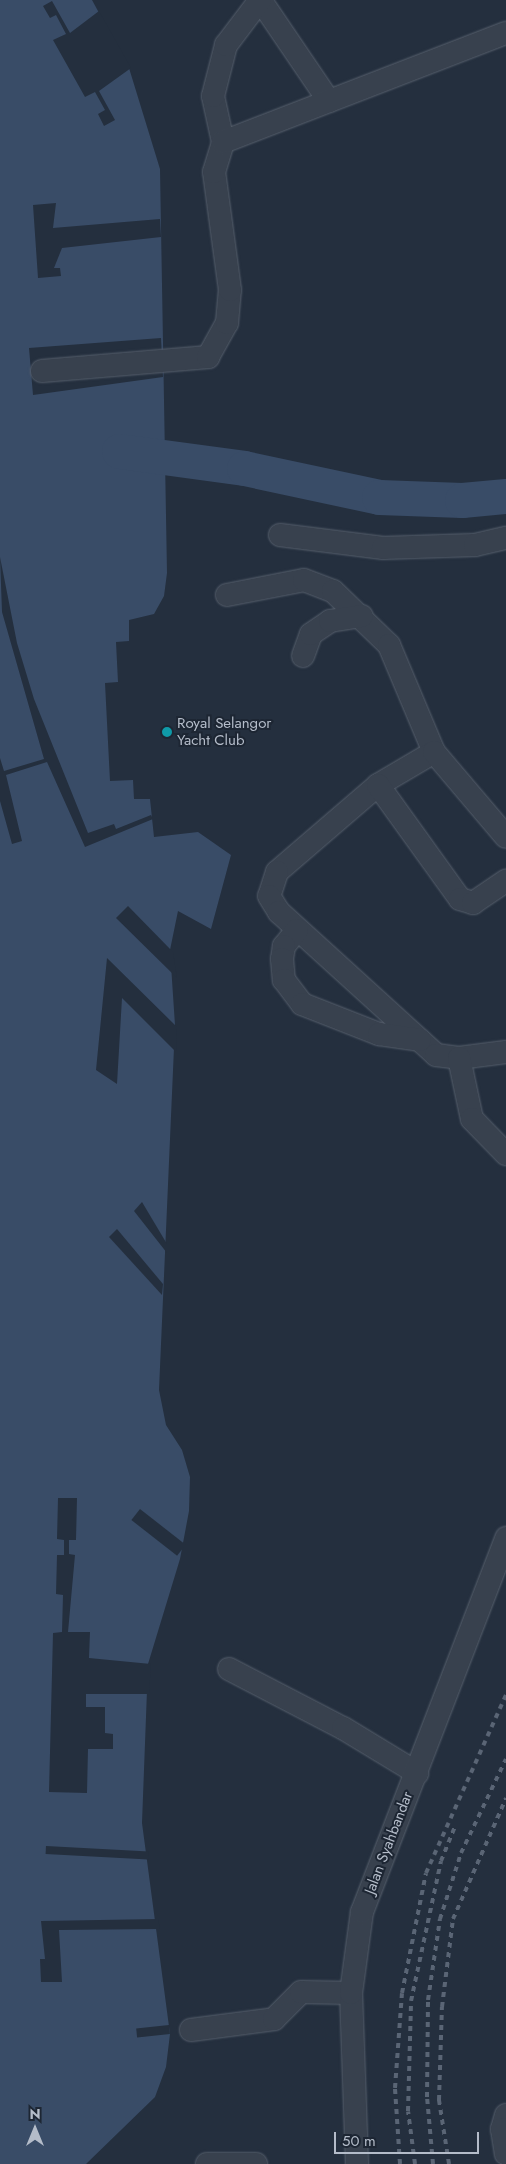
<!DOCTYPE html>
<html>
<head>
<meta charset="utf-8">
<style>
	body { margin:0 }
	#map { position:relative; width:506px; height:2164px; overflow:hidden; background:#242f3e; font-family:Jost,sans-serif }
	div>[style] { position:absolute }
	.water>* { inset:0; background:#394c67 }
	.pier>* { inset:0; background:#242f3e; transform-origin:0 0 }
	.river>* { height:35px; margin:-17.5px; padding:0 17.5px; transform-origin:17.5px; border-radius:17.5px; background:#394c67 }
	.roads { filter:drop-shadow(0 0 1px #565f6c) drop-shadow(0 0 1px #565f6c) }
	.minor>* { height:22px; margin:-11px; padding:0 11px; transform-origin:11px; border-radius:11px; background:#38414e }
	.rail>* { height:4px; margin-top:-2px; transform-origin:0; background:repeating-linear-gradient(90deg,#5a6575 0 5px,transparent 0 10px) }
	.dots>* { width:14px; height:14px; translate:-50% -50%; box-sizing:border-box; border:2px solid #1d2633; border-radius:50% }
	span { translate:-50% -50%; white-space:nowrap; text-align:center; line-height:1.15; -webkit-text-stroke:4px #1d2633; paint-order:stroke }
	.poi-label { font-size:15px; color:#b4bcc9 }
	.left { translate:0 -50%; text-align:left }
	.street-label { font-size:15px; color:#b4bcc9 }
	.north { position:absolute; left:10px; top:2104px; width:50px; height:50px; -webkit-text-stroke:4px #1d2633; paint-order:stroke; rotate:0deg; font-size:14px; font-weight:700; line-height:20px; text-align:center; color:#b4bcc9 }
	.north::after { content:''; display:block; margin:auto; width:18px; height:22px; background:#b4bcc9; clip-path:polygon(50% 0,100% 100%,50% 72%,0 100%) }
	.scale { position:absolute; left:334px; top:2132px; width:145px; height:22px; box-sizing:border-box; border:2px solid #b4bcc9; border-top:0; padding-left:6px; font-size:15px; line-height:18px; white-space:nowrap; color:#b4bcc9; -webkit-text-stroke:4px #1d2633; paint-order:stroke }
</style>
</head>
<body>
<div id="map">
	<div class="water">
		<i style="clip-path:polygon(0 0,92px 0,129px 68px,160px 169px,167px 573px,164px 596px,154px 614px,129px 620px,129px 641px,116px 642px,118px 682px,105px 683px,110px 781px,133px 780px,134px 799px,150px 799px,154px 837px,198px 832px,231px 855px,211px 929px,178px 911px,170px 950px,175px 1025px,159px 1390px,166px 1425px,182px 1450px,190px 1477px,189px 1511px,180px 1559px,148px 1664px,142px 1823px,170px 2034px,166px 2067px,155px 2097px,86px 2164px,0 2164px)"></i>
	</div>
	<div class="pier">
		<i style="clip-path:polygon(52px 1px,70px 33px,99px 11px,131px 68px,99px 91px,115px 120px,104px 126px,98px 114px,105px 110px,95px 92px,85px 97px,53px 40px,66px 34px,56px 15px,50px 18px,43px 6px)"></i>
		<i style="clip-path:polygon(56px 203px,53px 228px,160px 219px,161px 237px,62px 248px,54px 268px,60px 268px,61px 276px,38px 278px,33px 205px)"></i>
		<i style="clip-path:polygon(161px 338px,163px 377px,33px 395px,29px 348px)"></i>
		<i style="clip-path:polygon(0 557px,17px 643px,34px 699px,88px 833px,114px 824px,116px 829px,151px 815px,153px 819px,85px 847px,47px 762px,6px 775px,22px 841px,12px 844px,0 801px,0 758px,4px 771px,44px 759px,2px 612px)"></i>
		<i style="clip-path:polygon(128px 906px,173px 952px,177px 978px,116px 918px)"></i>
		<i style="clip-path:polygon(107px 958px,177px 1027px,176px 1052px,122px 998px,117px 1084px,96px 1070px)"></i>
		<i style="clip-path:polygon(142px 1202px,167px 1244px,167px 1253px,134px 1211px)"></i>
		<i style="clip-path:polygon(117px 1229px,163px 1284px,162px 1295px,109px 1237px)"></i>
		<i style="clip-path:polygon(58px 1498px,77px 1498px,76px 1540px,69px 1540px,69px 1554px,75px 1555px,68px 1632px,90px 1632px,89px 1658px,151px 1664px,149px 1694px,86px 1694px,86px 1707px,105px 1707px,105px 1733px,113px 1734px,113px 1749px,88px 1749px,87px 1793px,49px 1792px,53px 1633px,62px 1632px,63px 1595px,56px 1594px,57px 1555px,64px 1555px,64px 1540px,57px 1539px)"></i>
		<i style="left:140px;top:1509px;width:58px;height:14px;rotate:38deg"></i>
		<i style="left:46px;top:1846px;width:103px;height:8px;rotate:3deg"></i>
		<i style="clip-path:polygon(158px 1919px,160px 1929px,59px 1930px,62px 1982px,41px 1982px,40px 1959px,45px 1959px,41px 1921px)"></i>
		<i style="left:169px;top:2025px;width:9px;height:33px;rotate:84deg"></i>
	</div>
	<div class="river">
		<i style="left:119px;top:451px;width:126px;rotate:7.7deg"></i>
		<i style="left:244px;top:468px;width:138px;rotate:12.1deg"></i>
		<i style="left:379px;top:497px;width:83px;rotate:2.1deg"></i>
		<i style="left:462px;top:500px;width:44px;rotate:-5.2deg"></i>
	</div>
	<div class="roads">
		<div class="minor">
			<i style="left:261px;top:1px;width:121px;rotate:55.8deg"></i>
			<i style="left:223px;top:142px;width:47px;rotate:-102.3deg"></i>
			<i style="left:213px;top:96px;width:53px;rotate:-75.7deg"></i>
			<i style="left:226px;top:45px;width:56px;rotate:-52.9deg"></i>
			<i style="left:42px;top:371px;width:167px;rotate:-4.8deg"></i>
			<i style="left:208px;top:357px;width:39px;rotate:-61deg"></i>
			<i style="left:227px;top:323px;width:33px;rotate:-85deg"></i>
			<i style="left:230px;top:290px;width:119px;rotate:-97.7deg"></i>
			<i style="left:214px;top:172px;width:31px;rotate:-73deg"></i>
			<i style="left:223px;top:142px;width:303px;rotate:-21.1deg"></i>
			<i style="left:280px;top:535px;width:104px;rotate:7.2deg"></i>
			<i style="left:383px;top:548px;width:92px;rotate:-1.9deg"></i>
			<i style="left:475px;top:545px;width:32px;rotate:-13deg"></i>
			<i style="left:227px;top:595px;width:78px;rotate:-11deg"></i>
			<i style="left:304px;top:580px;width:31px;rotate:21deg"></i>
			<i style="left:333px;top:591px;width:78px;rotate:44deg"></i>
			<i style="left:389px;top:645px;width:116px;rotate:67.2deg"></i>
			<i style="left:434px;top:752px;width:65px;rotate:149.5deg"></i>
			<i style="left:378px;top:785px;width:133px;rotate:139.3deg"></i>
			<i style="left:277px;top:872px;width:25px;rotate:108deg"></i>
			<i style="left:269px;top:896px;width:19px;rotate:58deg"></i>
			<i style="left:279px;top:912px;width:212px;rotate:42.3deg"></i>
			<i style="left:436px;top:1055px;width:23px;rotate:7deg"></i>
			<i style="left:459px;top:1058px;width:47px;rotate:-7.3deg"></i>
			<i style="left:303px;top:656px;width:23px;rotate:-70deg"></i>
			<i style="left:311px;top:634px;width:23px;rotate:-34deg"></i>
			<i style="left:330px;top:621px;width:32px;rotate:-9deg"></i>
			<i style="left:434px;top:752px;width:111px;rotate:49.7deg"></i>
			<i style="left:378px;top:785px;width:140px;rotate:54.3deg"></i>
			<i style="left:460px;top:899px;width:14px;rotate:17deg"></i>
			<i style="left:473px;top:903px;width:40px;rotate:-34deg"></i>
			<i style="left:297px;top:930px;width:21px;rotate:129deg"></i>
			<i style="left:284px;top:946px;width:13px;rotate:99deg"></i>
			<i style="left:282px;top:959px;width:21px;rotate:85deg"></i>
			<i style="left:284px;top:980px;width:30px;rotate:53deg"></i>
			<i style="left:302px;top:1004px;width:83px;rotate:21.3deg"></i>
			<i style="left:379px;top:1034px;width:41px;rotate:8.3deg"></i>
			<i style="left:459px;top:1058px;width:62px;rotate:78deg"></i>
			<i style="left:472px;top:1119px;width:49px;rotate:45.8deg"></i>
			<i style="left:229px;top:1669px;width:128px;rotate:27.4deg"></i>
			<i style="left:343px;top:1728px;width:87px;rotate:31.3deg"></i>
			<i style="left:191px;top:2030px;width:84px;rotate:-7.5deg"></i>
			<i style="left:274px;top:2019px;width:38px;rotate:-45deg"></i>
			<i style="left:301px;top:1992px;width:50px;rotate:1.1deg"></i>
			<i style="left:506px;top:2115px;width:15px;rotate:106deg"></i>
			<i style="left:502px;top:2129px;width:25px;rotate:81deg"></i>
			<i style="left:207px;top:2164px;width:49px"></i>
			<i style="left:357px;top:2164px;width:171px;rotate:-92deg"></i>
			<i style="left:351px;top:1993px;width:82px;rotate:-82.3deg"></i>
			<i style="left:362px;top:1912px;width:401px;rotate:-68.9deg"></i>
		</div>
	</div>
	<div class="rail">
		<i style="left:400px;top:2164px;width:76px;rotate:-93.8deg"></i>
		<i style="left:395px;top:2088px;width:95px;rotate:-85.8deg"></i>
		<i style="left:402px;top:1993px;width:122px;rotate:-78.7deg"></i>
		<i style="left:426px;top:1873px;width:195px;rotate:-65.8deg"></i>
		<i style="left:415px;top:2164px;width:53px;rotate:-97.5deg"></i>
		<i style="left:408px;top:2111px;width:110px;rotate:-88.4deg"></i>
		<i style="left:411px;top:2001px;width:143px;rotate:-77.9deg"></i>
		<i style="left:441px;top:1861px;width:37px;rotate:-68deg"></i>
		<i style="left:433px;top:2164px;width:67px;rotate:-95.1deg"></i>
		<i style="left:427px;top:2097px;width:97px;rotate:-89.4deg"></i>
		<i style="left:428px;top:2000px;width:82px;rotate:-81.6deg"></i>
		<i style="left:440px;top:1919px;width:69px;rotate:-72.3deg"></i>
		<i style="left:461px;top:1853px;width:104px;rotate:-64.4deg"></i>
		<i style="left:449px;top:2164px;width:65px;rotate:-98.9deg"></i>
		<i style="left:439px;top:2100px;width:93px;rotate:-88.2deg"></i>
		<i style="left:442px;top:2007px;width:89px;rotate:-82.9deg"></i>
		<i style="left:453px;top:1919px;width:132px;rotate:-66.3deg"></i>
	</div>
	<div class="dots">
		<i style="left:167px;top:732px;background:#0f9aa8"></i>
	</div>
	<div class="poi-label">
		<span class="left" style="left:177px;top:732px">Royal Selangor<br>Yacht Club</span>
	</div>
	<div class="street-label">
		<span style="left:389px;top:1843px;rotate:-69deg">Jalan Syahbandar</span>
	</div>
	<div class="north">N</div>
	<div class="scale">50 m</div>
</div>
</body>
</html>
